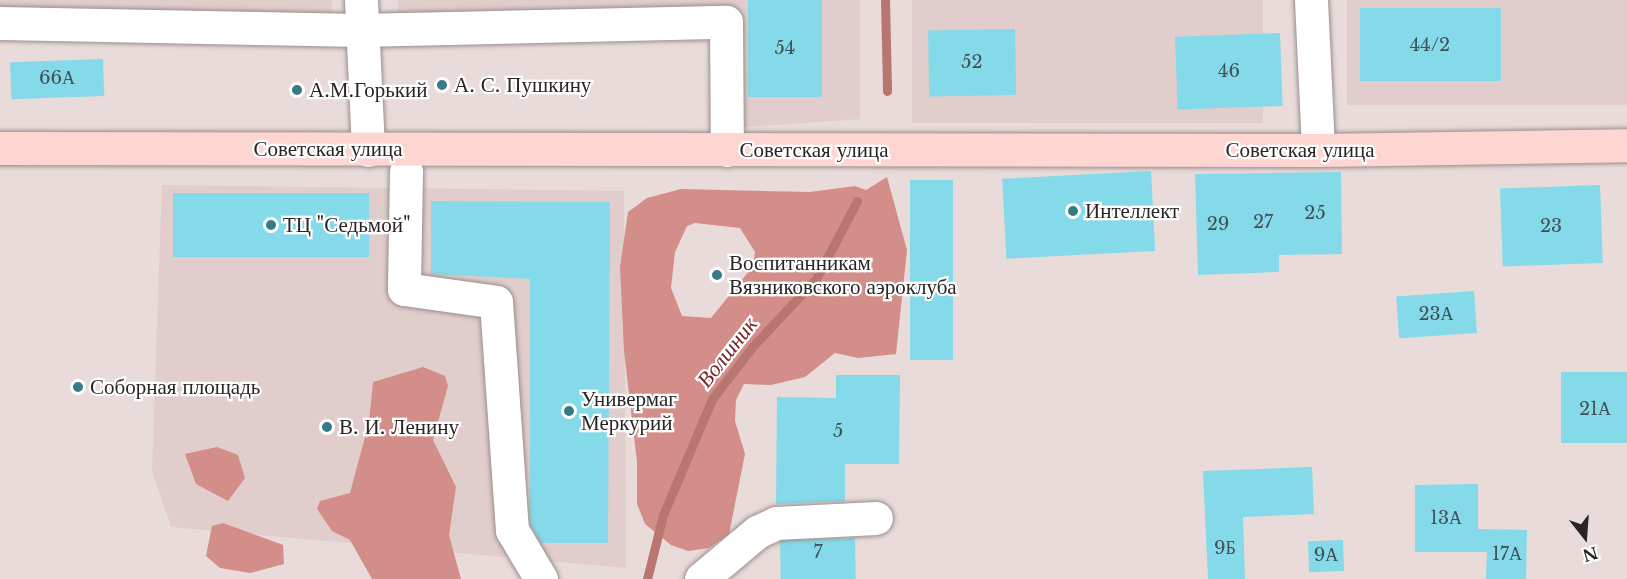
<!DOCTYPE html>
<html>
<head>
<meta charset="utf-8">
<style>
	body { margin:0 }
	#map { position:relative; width:1627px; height:579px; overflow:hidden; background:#e8dbda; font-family:"Libre Baskerville",serif }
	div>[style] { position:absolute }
	.built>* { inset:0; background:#e1cdcb; transform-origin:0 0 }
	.forest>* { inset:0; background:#d38e89 }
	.stream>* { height:9px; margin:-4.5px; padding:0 4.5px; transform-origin:4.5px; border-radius:4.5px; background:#b87670 }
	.building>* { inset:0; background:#85dae9; transform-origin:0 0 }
	.roads { filter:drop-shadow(0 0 2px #9a8e8d) drop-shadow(0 0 2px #9a8e8d) }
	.minor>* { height:33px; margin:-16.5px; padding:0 16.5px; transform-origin:16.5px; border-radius:16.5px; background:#fff }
	.major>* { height:33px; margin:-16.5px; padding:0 16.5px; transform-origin:16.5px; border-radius:16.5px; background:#fdd6d2 }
	.dots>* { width:16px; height:16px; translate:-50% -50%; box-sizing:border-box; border:3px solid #fff; border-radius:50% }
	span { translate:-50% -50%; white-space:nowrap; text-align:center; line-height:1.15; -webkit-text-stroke:4.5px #fff; paint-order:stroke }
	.number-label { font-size:18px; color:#415256 }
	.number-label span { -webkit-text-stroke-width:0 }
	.poi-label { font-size:21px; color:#2a2525 }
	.left { translate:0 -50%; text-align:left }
	.street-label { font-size:21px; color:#2a2525 }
	.water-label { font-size:22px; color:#762424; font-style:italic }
	.north { position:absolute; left:1555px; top:507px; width:60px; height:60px; -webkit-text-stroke:4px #fff; paint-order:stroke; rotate:163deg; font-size:16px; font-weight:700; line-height:24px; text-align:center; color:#2a2525 }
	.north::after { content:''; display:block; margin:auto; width:21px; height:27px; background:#2a2525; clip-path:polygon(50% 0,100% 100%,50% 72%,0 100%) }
</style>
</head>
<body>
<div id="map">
	<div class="built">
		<i style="clip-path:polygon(0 0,332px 0,332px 22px,0 30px)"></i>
		<i style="clip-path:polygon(398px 0,860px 0,860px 119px,735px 128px,736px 20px,398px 18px)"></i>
		<i style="left:912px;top:0;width:351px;height:123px"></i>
		<i style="left:1347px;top:0;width:280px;height:105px"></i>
		<i style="clip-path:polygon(162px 185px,624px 191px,626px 568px,171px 527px,152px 471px)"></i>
	</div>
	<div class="forest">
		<i style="clip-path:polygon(evenodd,887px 177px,907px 250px,896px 354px,858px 358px,835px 353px,805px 377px,771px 385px,744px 384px,736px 400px,735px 421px,745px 454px,729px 534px,709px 548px,688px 551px,671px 545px,645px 524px,637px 504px,637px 462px,624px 351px,620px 267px,628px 212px,647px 198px,681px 189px,810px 192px,855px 186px,866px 190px,887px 177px,695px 223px,740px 228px,755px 252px,753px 266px,711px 318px,682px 316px,671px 288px,675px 252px,687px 226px,695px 223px)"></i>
		<i style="clip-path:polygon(423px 367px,445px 376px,448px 386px,433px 440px,456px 487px,449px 535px,461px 579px,372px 579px,350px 540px,332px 531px,317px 509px,320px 501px,350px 493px,369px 422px,373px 382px)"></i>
		<i style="clip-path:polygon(217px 447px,238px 455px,245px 478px,228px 501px,196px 484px,185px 454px)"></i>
		<i style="clip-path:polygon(223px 523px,283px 545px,284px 564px,250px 573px,220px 568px,206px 556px,212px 526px)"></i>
	</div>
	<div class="stream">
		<i style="left:885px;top:0;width:91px;rotate:88.7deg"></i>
		<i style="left:647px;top:579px;width:66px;rotate:-76deg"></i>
		<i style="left:663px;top:515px;width:126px;rotate:-67.1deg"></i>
		<i style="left:712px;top:399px;width:67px;rotate:-52.3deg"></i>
		<i style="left:753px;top:346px;width:92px;rotate:-46.8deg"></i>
		<i style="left:816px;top:279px;width:88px;rotate:-62.3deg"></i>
	</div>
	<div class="building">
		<i style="left:748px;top:0;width:74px;height:97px"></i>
		<i style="left:1501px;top:8px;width:73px;height:141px;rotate:90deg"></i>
		<i style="left:1015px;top:29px;width:66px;height:87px;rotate:89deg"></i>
		<i style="left:1280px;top:33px;width:73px;height:105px;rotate:88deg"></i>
		<i style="left:103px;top:59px;width:37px;height:93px;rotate:88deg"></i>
		<i style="left:1151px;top:171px;width:80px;height:149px;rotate:87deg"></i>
		<i style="clip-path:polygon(1341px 172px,1342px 254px,1279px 255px,1279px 272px,1198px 275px,1195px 174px)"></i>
		<i style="left:910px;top:180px;width:43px;height:180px"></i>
		<i style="left:1600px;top:185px;width:78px;height:100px;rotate:88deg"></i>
		<i style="left:173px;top:193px;width:196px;height:64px"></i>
		<i style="clip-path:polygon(431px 201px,610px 202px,608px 543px,541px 543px,530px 524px,530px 279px,431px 274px)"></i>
		<i style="left:1474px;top:291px;width:42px;height:78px;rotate:86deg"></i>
		<i style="left:1627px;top:372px;width:71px;height:66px;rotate:90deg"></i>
		<i style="clip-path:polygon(836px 375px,900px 375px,899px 464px,845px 464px,845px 501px,776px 504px,777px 397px,836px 398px)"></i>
		<i style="clip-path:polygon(1312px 467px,1314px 514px,1243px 517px,1245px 579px,1208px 579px,1203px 471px)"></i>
		<i style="clip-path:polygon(1478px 484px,1478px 529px,1527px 530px,1526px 579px,1486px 579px,1487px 552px,1415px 552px,1415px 485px)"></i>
		<i style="left:855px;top:538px;width:41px;height:75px;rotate:89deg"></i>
		<i style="left:1343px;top:540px;width:31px;height:35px;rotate:88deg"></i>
	</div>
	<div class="roads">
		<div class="minor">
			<i style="left:361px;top:0;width:150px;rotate:87.3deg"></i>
			<i style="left:1311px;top:0;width:150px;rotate:87.3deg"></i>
			<i style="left:0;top:23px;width:360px;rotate:1.1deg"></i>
			<i style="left:360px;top:30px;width:366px;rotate:-1.3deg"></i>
			<i style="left:726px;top:22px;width:128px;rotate:89.6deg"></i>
			<i style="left:406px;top:171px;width:118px;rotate:91deg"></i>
			<i style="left:404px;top:289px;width:93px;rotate:8deg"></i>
			<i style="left:496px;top:302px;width:229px;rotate:86deg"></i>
			<i style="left:512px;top:530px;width:57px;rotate:59.4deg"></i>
			<i style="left:701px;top:579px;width:73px;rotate:-40deg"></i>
			<i style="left:757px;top:532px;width:21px;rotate:-25deg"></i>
			<i style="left:776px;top:523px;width:100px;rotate:-2.9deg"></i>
		</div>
		<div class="major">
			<i style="left:0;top:148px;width:1318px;rotate:0.09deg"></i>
			<i style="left:1318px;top:150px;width:309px;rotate:-0.9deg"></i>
		</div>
	</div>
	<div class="dots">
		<i style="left:442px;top:85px;background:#357c87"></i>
		<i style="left:297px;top:90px;background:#357c87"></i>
		<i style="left:1073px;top:211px;background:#357c87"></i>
		<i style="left:271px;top:225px;background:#357c87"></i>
		<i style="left:717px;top:275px;background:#357c87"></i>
		<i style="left:78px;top:387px;background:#357c87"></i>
		<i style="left:569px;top:411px;background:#357c87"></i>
		<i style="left:327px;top:427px;background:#357c87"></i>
	</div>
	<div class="number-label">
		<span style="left:1430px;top:45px">44/2</span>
		<span style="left:785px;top:48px">54</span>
		<span style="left:972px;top:62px">52</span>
		<span style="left:1229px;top:71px">46</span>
		<span style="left:57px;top:78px">66А</span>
		<span style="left:1315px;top:213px">25</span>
		<span style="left:1263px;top:222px">27</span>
		<span style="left:1218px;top:224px">29</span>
		<span style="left:1551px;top:226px">23</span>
		<span style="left:1436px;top:314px">23А</span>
		<span style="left:1595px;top:409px">21А</span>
		<span style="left:838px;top:431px">5</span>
		<span style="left:1446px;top:518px">13А</span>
		<span style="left:1225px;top:548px">9Б</span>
		<span style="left:818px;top:552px">7</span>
		<span style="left:1507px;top:554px">17А</span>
		<span style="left:1326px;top:555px">9А</span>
	</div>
	<div class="poi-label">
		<span class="left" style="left:454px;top:85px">А. С. Пушкину</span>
		<span class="left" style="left:309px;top:90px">А.М.Горький</span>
		<span class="left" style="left:1085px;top:211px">Интеллект</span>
		<span class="left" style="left:283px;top:225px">ТЦ "Седьмой"</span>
		<span class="left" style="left:729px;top:275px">Воспитанникам<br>Вязниковского аэроклуба</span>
		<span class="left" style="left:90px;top:387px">Соборная площадь</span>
		<span class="left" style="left:581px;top:411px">Универмаг<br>Меркурий</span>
		<span class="left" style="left:339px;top:427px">В. И. Ленину</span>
	</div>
	<div class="street-label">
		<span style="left:328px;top:149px">Советская улица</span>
		<span style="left:814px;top:150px">Советская улица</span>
		<span style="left:1300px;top:150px">Советская улица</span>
	</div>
	<div class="water-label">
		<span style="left:727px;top:352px;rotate:-52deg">Волшник</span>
	</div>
	<div class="north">N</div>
</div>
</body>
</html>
